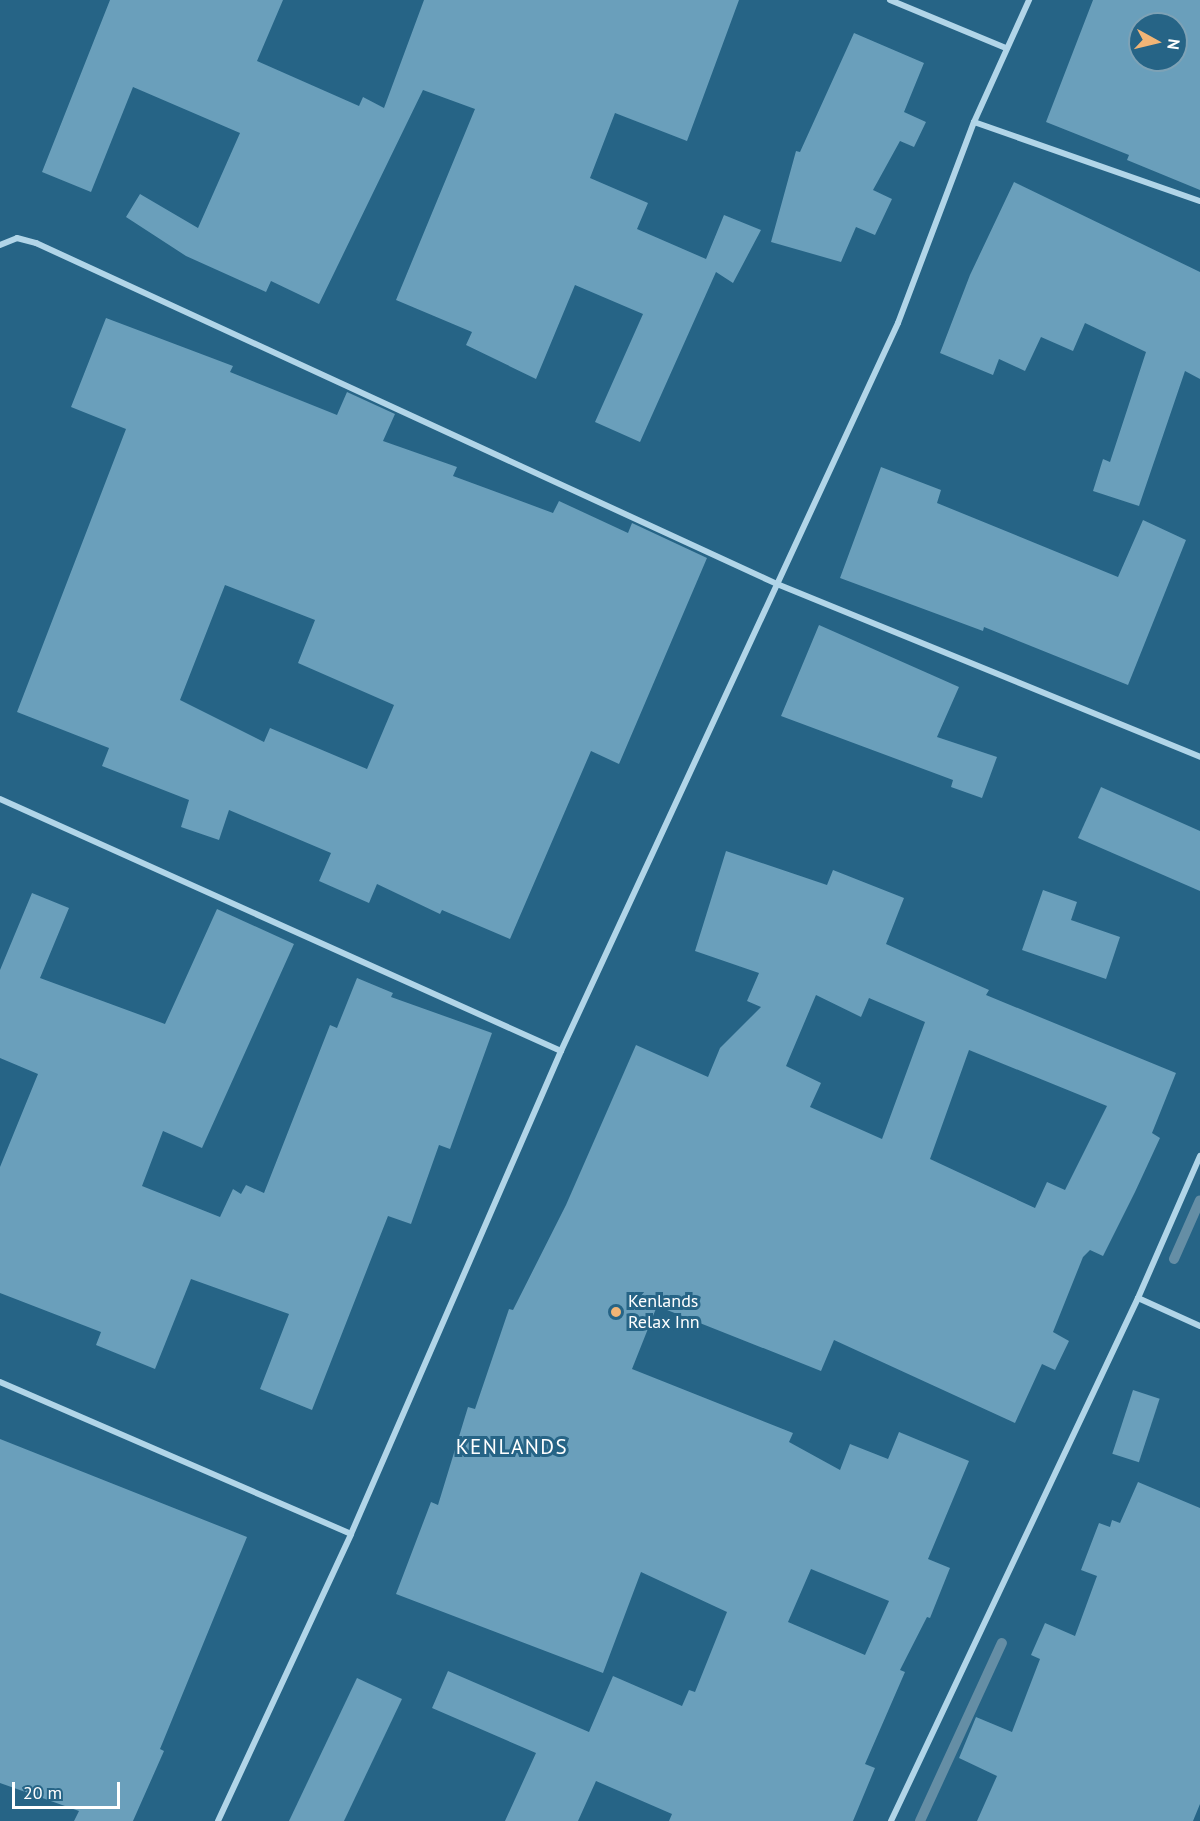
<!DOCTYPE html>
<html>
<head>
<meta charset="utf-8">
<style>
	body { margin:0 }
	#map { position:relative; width:1200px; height:1821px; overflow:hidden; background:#266486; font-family:"PT Sans",sans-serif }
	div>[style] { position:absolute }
	.stream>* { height:10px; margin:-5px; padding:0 5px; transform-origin:5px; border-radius:5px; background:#658ea5 }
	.building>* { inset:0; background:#6a9fbb; transform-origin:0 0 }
	.minor>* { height:6px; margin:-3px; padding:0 3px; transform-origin:3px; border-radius:3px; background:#b1d5e8 }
	.dots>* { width:16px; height:16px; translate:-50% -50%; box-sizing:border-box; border:3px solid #266486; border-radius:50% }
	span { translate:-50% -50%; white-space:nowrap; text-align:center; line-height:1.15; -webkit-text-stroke:6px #266486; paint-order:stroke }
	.poi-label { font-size:18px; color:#fff }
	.left { translate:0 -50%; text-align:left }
	.quarter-label { font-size:21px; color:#fff; letter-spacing:1.5px }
	.north { position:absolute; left:1128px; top:12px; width:60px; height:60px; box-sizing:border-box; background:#266486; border:2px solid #7da2b6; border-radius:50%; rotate:98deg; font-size:16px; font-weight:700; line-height:24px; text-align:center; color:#fff }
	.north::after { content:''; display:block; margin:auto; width:21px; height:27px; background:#f2b576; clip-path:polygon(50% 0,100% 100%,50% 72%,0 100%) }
	.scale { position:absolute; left:12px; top:1782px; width:108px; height:27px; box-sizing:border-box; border:3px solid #fff; border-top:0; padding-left:8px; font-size:18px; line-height:21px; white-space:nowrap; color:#fff; -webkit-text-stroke:4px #266486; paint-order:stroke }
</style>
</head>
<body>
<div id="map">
	<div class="stream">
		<i style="left:1174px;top:1259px;width:64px;rotate:-66.2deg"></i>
		<i style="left:920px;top:1821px;width:196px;rotate:-65.3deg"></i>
	</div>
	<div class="building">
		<i style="clip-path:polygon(110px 0,283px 0,257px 61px,359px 106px,363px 97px,384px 108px,424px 0,739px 0,687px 141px,615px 113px,590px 178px,648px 203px,637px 229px,706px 259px,724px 215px,761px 230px,733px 283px,716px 272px,640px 442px,595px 422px,643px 314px,575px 285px,536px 379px,466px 345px,472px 332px,396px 300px,475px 109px,423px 90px,319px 304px,271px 281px,266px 292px,186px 256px,126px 217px,140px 194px,198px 228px,240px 133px,133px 87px,91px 192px,42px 172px)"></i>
		<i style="clip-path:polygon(evenodd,1093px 0,1200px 0,1200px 190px,1127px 160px,1129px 155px,1046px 122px,1093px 0,1140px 24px,1176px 24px,1176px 60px,1140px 60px,1140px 24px)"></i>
		<i style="clip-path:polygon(854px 33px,924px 63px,904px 112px,926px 122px,914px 147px,900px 141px,873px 190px,892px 199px,875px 235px,856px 227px,841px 262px,771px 242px,796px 151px,800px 152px)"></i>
		<i style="clip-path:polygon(1014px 182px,1200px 272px,1200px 379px,1185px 371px,1139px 506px,1093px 491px,1103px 459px,1110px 462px,1146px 352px,1085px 323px,1073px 351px,1041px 337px,1025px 371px,999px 359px,993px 375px,940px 353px,970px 275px)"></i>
		<i style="clip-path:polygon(evenodd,106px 318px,233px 366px,230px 372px,337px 415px,347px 392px,395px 414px,383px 441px,457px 467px,453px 476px,553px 513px,559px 501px,628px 533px,632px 523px,707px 558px,619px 764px,591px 751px,510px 939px,442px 910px,440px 914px,377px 884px,369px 903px,319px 881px,331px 853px,229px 810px,219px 840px,181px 827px,189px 800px,102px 766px,109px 748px,17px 712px,126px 429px,71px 407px,106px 318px,225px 585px,315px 620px,298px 663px,394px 705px,367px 769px,270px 728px,264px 742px,180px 700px,225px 585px)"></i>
		<i style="clip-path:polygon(881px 467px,941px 490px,937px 503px,1118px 577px,1143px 520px,1186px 540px,1128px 685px,984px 627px,983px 631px,840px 578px)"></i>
		<i style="clip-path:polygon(819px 625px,959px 687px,937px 737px,997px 757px,982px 798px,951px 787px,953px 780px,781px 716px)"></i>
		<i style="clip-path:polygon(1101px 787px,1200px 831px,1200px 891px,1078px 838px)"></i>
		<i style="clip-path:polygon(evenodd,726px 851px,827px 885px,833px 870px,904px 898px,886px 944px,989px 990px,986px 995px,1176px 1073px,1152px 1133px,1160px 1138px,1135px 1192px,1103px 1256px,1090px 1250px,1083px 1257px,1053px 1332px,1069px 1341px,1055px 1370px,1042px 1364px,1015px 1423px,834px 1340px,821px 1371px,657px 1306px,632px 1369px,793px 1433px,789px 1442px,840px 1470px,850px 1444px,888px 1459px,899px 1432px,969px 1461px,928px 1559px,950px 1568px,930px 1618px,927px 1617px,900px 1670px,905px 1672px,865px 1764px,875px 1768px,853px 1821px,669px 1821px,672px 1814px,596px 1781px,578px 1821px,505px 1821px,536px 1753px,432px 1708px,448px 1671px,589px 1732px,613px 1676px,682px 1706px,689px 1690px,695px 1692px,727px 1612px,641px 1572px,603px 1673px,396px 1594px,431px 1502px,438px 1505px,468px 1407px,475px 1409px,509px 1309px,513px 1310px,566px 1205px,636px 1045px,708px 1077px,720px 1048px,761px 1007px,747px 1001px,759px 973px,695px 951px,726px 851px,816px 995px,861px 1017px,869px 998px,925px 1022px,882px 1139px,810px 1107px,821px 1083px,786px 1066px,816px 995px,726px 851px,969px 1050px,1107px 1106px,1065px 1190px,1047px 1182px,1035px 1208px,930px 1159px,969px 1050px,726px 851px,811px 1569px,889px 1601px,865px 1655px,788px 1622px,811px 1569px)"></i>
		<i style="clip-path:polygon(1043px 890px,1077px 902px,1071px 920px,1120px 937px,1106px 979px,1022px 950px)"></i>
		<i style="clip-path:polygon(32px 893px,69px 908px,40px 978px,165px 1024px,217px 909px,294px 944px,202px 1148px,163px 1131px,142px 1186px,220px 1217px,233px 1189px,241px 1194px,246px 1185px,264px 1193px,330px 1025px,337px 1028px,357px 978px,393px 993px,391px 997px,492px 1033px,450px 1149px,439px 1145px,411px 1224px,388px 1216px,312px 1410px,260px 1389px,289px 1314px,191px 1279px,155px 1369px,96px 1345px,101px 1332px,0 1293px,0 1167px,38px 1074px,0 1058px,0 970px)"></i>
		<i style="left:1133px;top:1390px;width:28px;height:67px;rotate:18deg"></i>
		<i style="clip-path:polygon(0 1439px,247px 1537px,160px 1749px,164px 1751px,133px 1821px,74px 1821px,79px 1811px,0 1783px)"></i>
		<i style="clip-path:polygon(1138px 1482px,1200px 1508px,1200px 1804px,1193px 1821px,977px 1821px,997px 1776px,959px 1758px,976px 1717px,1012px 1732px,1040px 1659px,1031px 1655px,1045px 1623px,1075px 1636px,1097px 1576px,1081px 1570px,1099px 1523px,1110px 1527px,1112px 1520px,1120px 1523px)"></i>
		<i style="clip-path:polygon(357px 1678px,402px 1699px,344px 1821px,289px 1821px)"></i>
	</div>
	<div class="minor">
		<i style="left:890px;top:0;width:126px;rotate:22.5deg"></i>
		<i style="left:974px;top:122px;width:239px;rotate:19.3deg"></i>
		<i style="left:0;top:245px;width:18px;rotate:-22deg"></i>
		<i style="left:17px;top:238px;width:20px;rotate:15deg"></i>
		<i style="left:36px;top:243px;width:816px;rotate:24.71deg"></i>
		<i style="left:777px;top:584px;width:457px;rotate:22.2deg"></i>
		<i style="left:0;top:799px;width:615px;rotate:24.19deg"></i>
		<i style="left:1138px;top:1298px;width:68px;rotate:24.3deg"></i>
		<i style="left:0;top:1382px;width:382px;rotate:23.4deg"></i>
		<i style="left:218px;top:1821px;width:316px;rotate:-65.1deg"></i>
		<i style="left:351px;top:1534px;width:527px;rotate:-66.5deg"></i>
		<i style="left:561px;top:1051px;width:802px;rotate:-65.16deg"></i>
		<i style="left:898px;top:323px;width:215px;rotate:-69.3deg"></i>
		<i style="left:974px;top:122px;width:134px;rotate:-65.7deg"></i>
		<i style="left:891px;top:1821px;width:578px;rotate:-64.72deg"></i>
		<i style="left:1138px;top:1298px;width:155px;rotate:-66.4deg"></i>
	</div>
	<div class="dots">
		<i style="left:616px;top:1312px;background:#f2b576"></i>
	</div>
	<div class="poi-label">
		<span class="left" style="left:628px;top:1312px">Kenlands<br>Relax Inn</span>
	</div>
	<div class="quarter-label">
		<span style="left:512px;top:1447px">KENLANDS</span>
	</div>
	<div class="north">N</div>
	<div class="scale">20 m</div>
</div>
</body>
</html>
